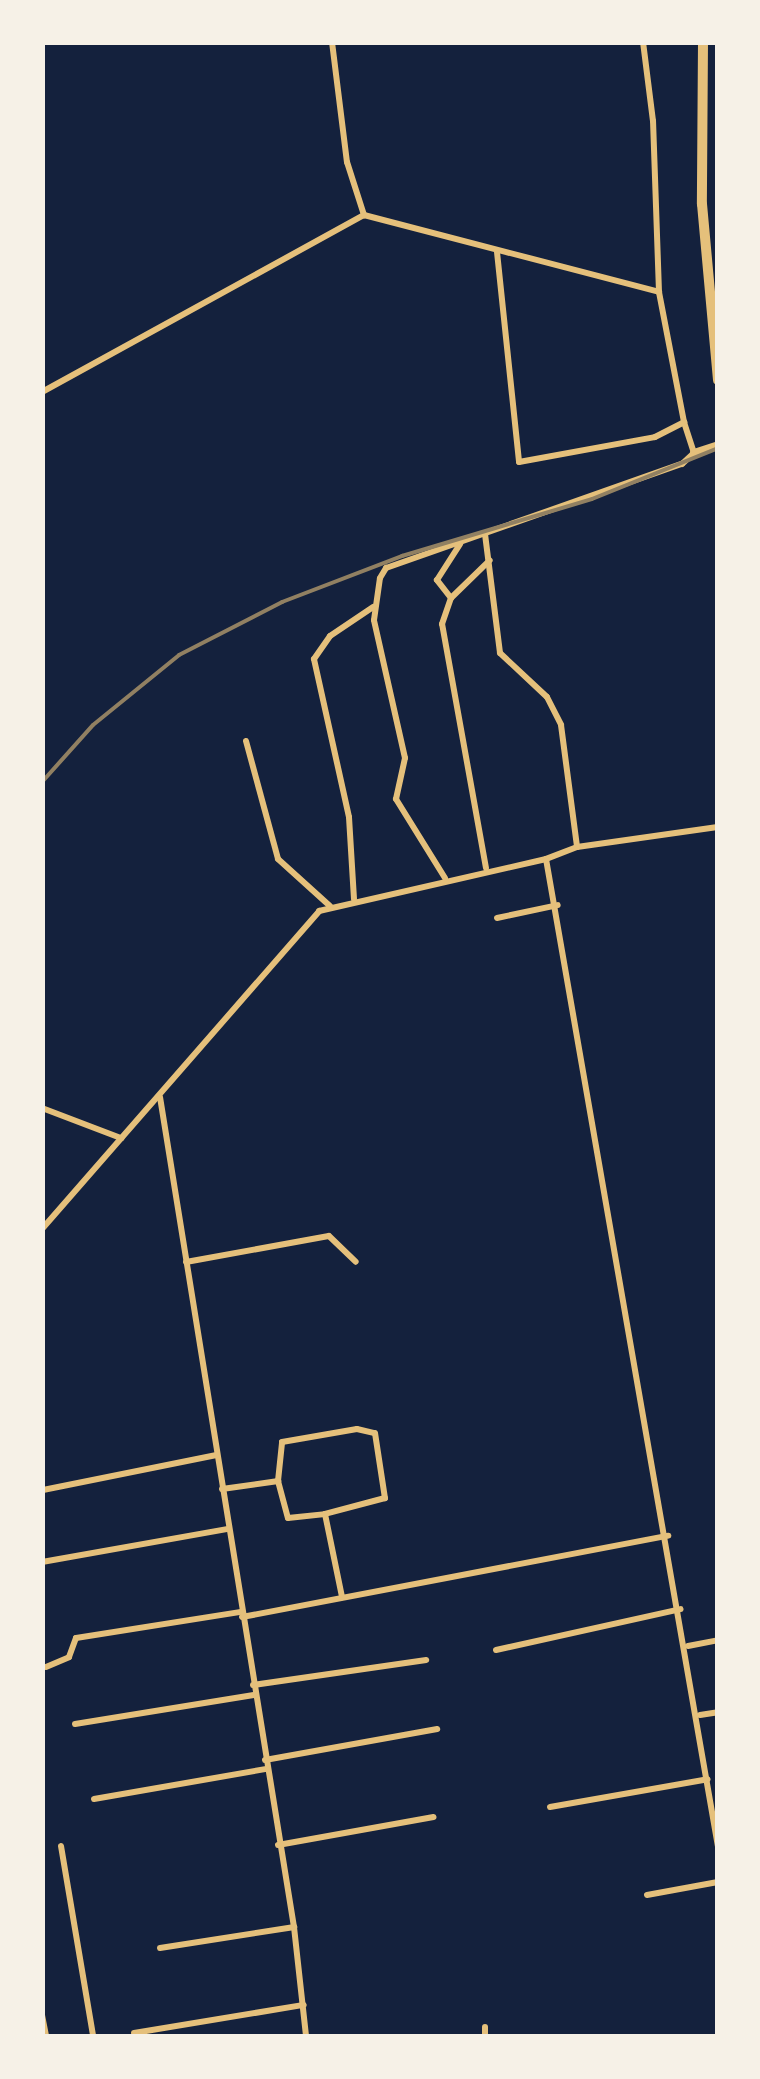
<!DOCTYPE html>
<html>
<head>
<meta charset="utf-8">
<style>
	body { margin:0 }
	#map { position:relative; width:760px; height:2079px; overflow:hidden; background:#14213d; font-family:Ubuntu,sans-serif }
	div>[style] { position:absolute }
	.minor>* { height:6px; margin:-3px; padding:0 3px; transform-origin:3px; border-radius:3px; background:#e5c07b }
	.tertiary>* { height:8px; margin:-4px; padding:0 4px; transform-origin:4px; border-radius:4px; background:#e5c07b }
	.primary>* { height:10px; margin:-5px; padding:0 5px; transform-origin:5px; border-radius:5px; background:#e5c07b }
	.rail>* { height:4px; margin:-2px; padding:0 2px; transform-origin:2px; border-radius:2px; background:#918062 }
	span { translate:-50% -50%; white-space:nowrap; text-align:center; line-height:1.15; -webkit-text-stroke:8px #f6f1e7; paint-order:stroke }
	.frame { position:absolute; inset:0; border:45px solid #f6f1e7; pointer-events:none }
</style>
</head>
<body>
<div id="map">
	<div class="minor">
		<i style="left:332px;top:42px;width:121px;rotate:82.9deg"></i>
		<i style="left:347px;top:162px;width:56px;rotate:72.2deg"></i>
		<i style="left:497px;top:252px;width:211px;rotate:84deg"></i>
		<i style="left:519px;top:462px;width:138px;rotate:-10.4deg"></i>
		<i style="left:655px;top:437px;width:33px;rotate:-27deg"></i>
		<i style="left:684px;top:422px;width:132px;rotate:-100.9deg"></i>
		<i style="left:659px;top:292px;width:171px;rotate:-92deg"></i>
		<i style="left:653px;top:121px;width:80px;rotate:-97.2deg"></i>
		<i style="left:42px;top:392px;width:367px;rotate:-28.8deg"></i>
		<i style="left:364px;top:215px;width:305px;rotate:14.6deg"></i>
		<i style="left:485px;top:534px;width:120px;rotate:82.8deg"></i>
		<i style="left:500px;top:653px;width:64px;rotate:43.1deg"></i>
		<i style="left:547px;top:697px;width:31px;rotate:63deg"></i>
		<i style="left:561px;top:725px;width:123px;rotate:82.5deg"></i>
		<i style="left:577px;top:847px;width:33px;rotate:159deg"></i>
		<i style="left:451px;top:598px;width:23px;rotate:-128deg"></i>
		<i style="left:437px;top:580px;width:43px;rotate:-57.4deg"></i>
		<i style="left:246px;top:741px;width:122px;rotate:74.8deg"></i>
		<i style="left:278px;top:859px;width:70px;rotate:42.1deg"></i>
		<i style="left:577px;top:847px;width:142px;rotate:-8.1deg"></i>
		<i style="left:486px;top:868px;width:248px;rotate:-100.2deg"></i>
		<i style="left:442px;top:624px;width:28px;rotate:-71deg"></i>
		<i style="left:451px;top:598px;width:54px;rotate:-44.3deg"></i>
		<i style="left:445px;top:878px;width:93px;rotate:-121.8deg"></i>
		<i style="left:396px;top:799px;width:42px;rotate:-77.6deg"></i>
		<i style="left:405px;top:758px;width:141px;rotate:-102.7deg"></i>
		<i style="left:374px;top:620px;width:42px;rotate:-81.9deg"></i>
		<i style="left:380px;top:578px;width:12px;rotate:-59deg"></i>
		<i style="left:386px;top:568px;width:314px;rotate:-19.4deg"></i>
		<i style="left:682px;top:464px;width:16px;rotate:-43deg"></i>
		<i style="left:694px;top:453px;width:33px;rotate:-108deg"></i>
		<i style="left:354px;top:899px;width:82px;rotate:-93.5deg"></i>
		<i style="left:349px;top:817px;width:162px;rotate:-102.5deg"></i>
		<i style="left:314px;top:659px;width:28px;rotate:-55deg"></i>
		<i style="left:330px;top:636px;width:52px;rotate:-34deg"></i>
		<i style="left:497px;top:918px;width:62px;rotate:-12deg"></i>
		<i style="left:160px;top:1097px;width:841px;rotate:80.83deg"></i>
		<i style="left:294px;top:1927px;width:110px;rotate:83.7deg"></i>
		<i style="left:42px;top:1108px;width:85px;rotate:20.8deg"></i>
		<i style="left:42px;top:1229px;width:422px;rotate:-48.9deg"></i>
		<i style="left:319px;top:911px;width:233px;rotate:-12.9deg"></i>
		<i style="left:546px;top:859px;width:1003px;rotate:80.12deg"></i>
		<i style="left:186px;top:1262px;width:145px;rotate:-10.3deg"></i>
		<i style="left:329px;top:1236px;width:37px;rotate:44deg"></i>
		<i style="left:278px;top:1481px;width:38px;rotate:75deg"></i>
		<i style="left:288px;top:1518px;width:37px;rotate:-6deg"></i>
		<i style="left:222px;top:1489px;width:57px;rotate:-8.1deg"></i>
		<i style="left:278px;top:1481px;width:39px;rotate:-84deg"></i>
		<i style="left:282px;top:1442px;width:76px;rotate:-9.8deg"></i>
		<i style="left:357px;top:1429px;width:18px;rotate:13deg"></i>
		<i style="left:375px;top:1433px;width:66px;rotate:81.3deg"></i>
		<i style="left:385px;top:1498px;width:62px;rotate:165.1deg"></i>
		<i style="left:325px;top:1514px;width:85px;rotate:78.4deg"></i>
		<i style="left:43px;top:1490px;width:177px;rotate:-11.4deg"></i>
		<i style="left:42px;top:1562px;width:189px;rotate:-10.1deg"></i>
		<i style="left:242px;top:1617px;width:434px;rotate:-10.8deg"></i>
		<i style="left:688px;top:1646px;width:31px;rotate:-11deg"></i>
		<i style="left:496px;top:1650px;width:189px;rotate:-12.5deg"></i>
		<i style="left:46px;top:1667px;width:25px;rotate:-23deg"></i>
		<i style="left:69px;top:1657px;width:20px;rotate:-70deg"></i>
		<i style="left:76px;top:1638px;width:167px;rotate:-9deg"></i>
		<i style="left:253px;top:1685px;width:175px;rotate:-8.2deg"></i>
		<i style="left:700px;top:1715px;width:18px;rotate:-9deg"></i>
		<i style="left:75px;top:1724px;width:181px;rotate:-9.2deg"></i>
		<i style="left:265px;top:1760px;width:175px;rotate:-10.2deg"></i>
		<i style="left:94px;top:1799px;width:175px;rotate:-9.9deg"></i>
		<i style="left:550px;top:1807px;width:160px;rotate:-10deg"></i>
		<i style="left:278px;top:1845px;width:158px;rotate:-10.2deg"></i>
		<i style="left:61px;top:1846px;width:193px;rotate:80.4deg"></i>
		<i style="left:647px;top:1895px;width:72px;rotate:-10.4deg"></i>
		<i style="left:160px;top:1948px;width:136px;rotate:-8.9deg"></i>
		<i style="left:42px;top:2015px;width:21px;rotate:79deg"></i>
		<i style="left:134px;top:2033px;width:172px;rotate:-9.4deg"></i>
		<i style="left:485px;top:2036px;width:9px;rotate:-90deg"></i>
	</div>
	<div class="tertiary">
		<i style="left:694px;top:453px;width:25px;rotate:-18deg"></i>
	</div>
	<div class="primary">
		<i style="left:703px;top:42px;width:162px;rotate:90.4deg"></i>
		<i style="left:702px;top:204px;width:177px;rotate:84.8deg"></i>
	</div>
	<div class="rail">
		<i style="left:42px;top:782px;width:76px;rotate:-48.2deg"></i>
		<i style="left:93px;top:725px;width:111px;rotate:-39.1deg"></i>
		<i style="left:179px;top:655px;width:116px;rotate:-27.2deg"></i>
		<i style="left:282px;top:602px;width:129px;rotate:-21deg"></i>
		<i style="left:402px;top:556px;width:198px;rotate:-16.7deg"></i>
		<i style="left:592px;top:499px;width:136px;rotate:-22deg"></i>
	</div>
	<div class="frame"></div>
</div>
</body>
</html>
